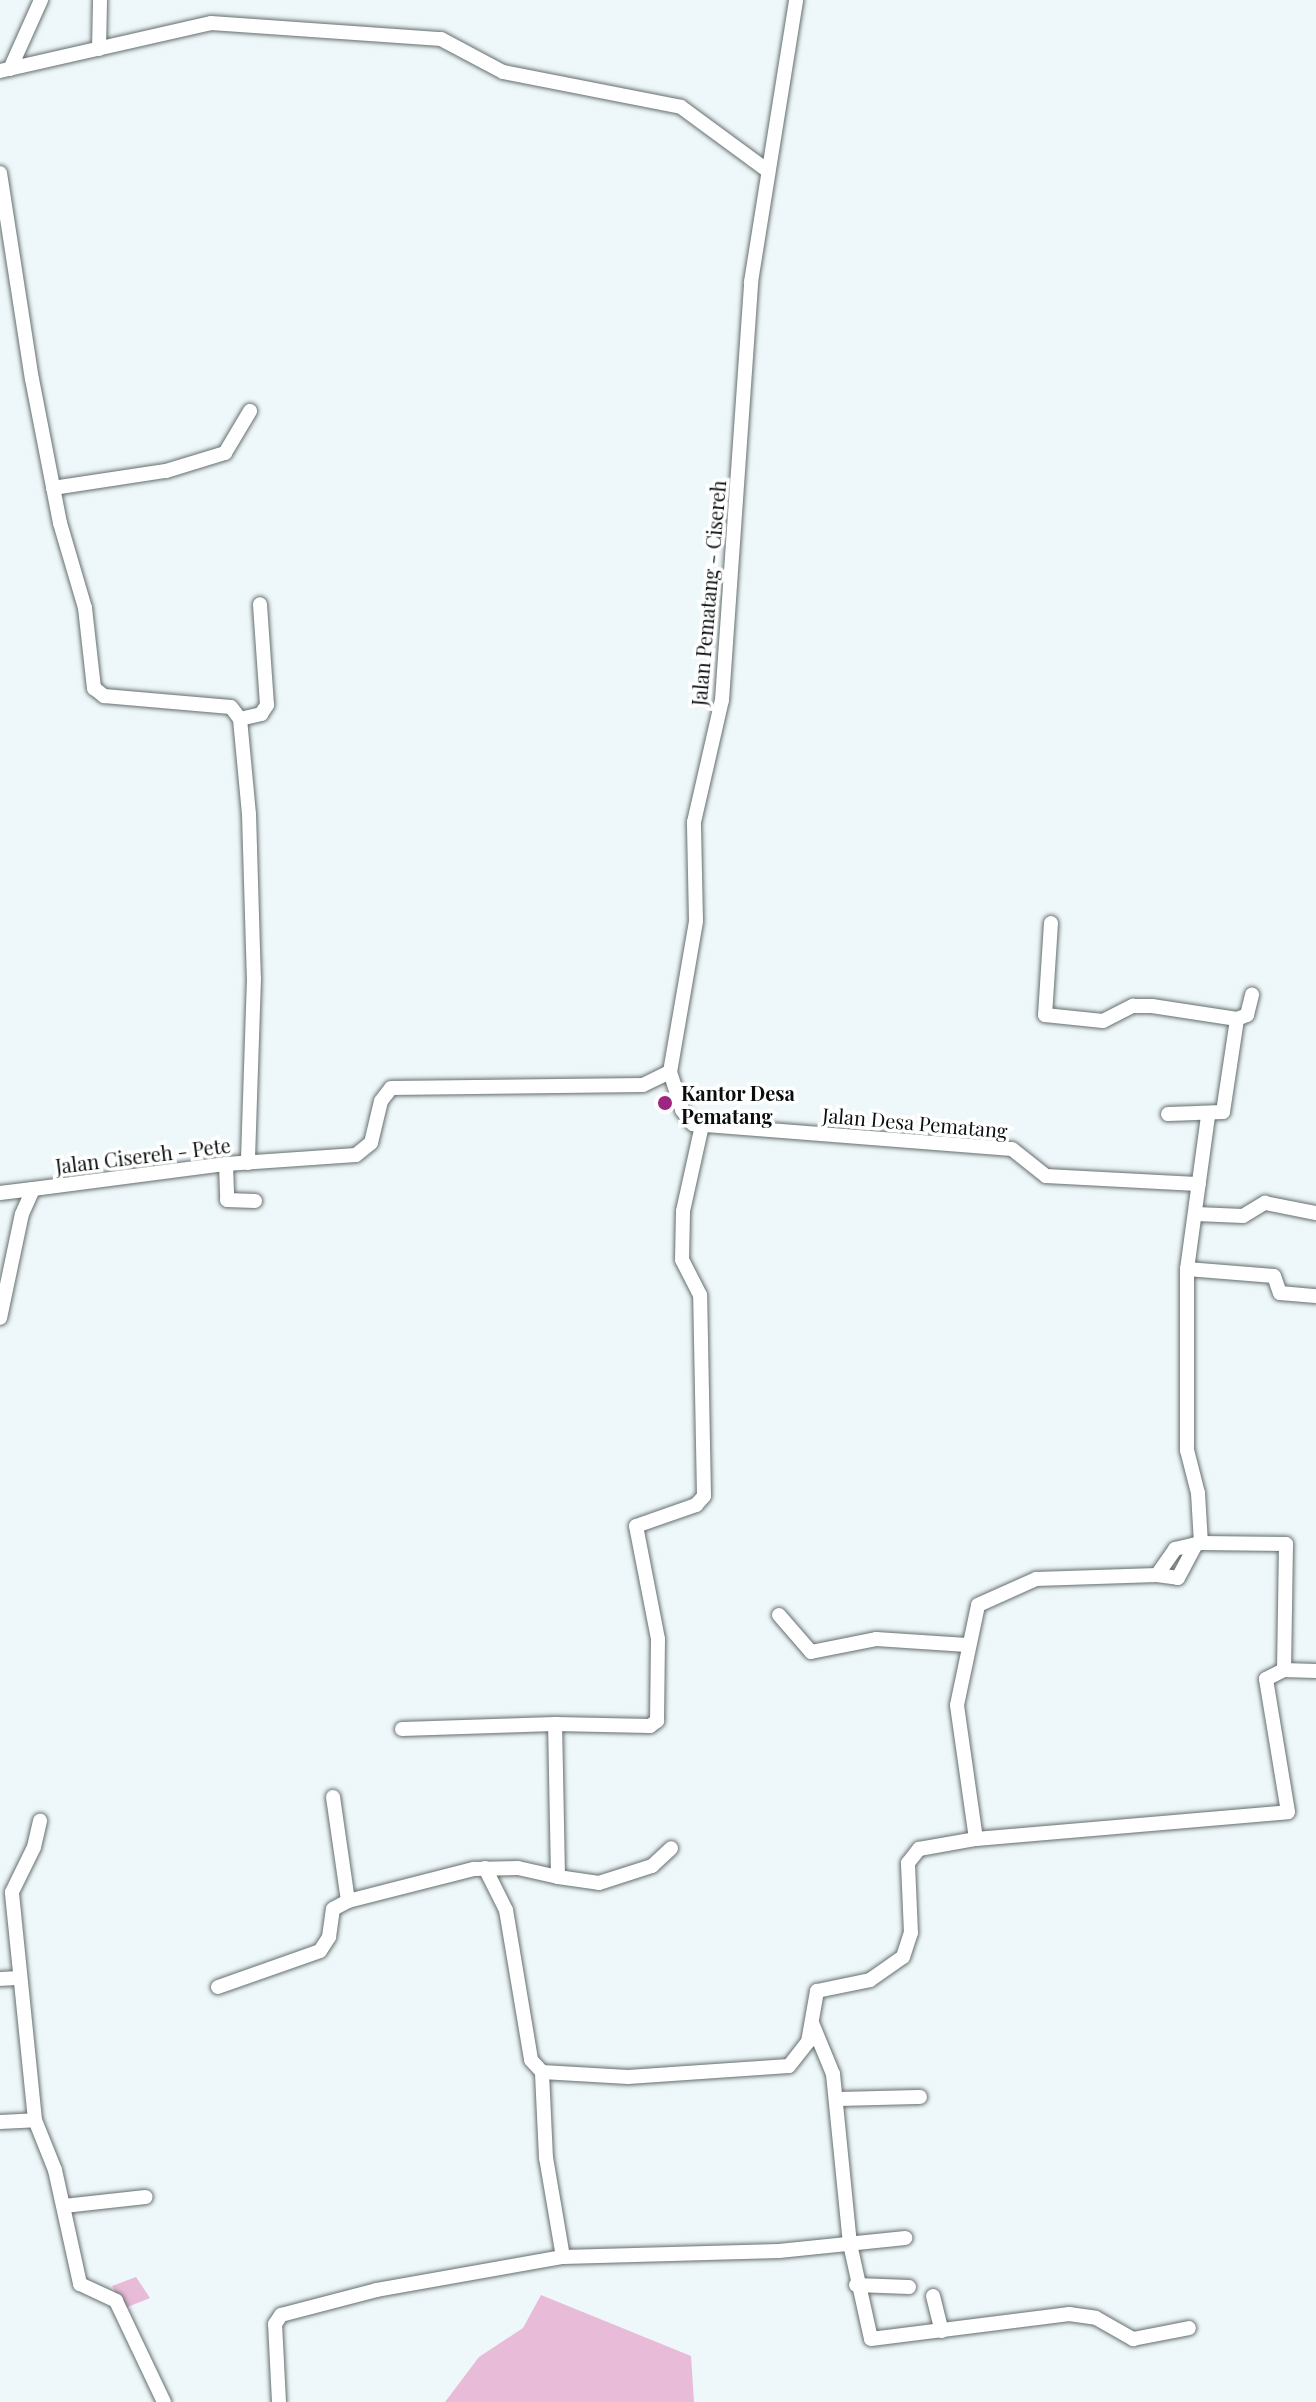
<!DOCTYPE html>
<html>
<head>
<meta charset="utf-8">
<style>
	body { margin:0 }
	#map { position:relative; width:1316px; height:2402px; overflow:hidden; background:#eef7f9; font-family:"Playfair Display",serif }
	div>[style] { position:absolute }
	.green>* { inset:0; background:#e8bbd8 }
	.roads { filter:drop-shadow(0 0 2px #666e6f) drop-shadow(0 0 2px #666e6f) }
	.minor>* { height:14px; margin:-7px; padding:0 7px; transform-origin:7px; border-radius:7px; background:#fff }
	.dots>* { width:22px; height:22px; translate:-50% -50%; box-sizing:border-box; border:4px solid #fff; border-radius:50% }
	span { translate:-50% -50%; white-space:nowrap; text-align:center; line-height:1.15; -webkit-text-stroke:7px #fff; paint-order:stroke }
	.street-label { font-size:20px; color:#0a0d0e }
	.poi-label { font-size:20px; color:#0a0d0e; font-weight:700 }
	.left { translate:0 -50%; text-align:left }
</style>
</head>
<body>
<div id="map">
	<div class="green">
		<i style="clip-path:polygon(136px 2277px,150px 2298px,125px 2308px,112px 2286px)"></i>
		<i style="clip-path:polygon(541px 2295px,691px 2356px,694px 2402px,445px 2402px,479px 2357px,523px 2328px)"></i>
	</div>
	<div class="roads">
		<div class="minor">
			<i style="left:99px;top:49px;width:49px;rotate:-88.8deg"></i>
			<i style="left:10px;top:69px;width:76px;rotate:-65.8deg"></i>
			<i style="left:0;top:71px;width:216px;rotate:-12.8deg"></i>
			<i style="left:211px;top:23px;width:231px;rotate:4deg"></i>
			<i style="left:441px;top:39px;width:70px;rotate:28deg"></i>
			<i style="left:503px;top:72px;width:181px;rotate:11.1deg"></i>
			<i style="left:681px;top:107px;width:108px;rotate:36.3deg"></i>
			<i style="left:0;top:173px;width:208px;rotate:81.2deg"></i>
			<i style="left:32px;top:379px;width:147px;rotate:79deg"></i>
			<i style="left:60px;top:523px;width:89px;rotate:73.6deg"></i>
			<i style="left:85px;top:608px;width:81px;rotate:83.6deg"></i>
			<i style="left:94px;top:688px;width:13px;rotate:39deg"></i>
			<i style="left:104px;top:696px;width:127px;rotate:5deg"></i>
			<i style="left:231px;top:707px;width:15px;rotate:53deg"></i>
			<i style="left:240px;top:719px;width:95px;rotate:84.6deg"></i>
			<i style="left:249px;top:814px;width:164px;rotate:88.3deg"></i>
			<i style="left:254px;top:978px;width:185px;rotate:91.9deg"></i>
			<i style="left:53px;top:488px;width:114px;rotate:-8.6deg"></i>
			<i style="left:166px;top:471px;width:62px;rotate:-17deg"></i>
			<i style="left:225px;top:453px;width:49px;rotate:-59.2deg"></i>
			<i style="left:240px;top:719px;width:22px;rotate:-13deg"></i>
			<i style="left:261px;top:714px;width:11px;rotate:-56deg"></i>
			<i style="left:267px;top:705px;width:101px;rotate:-94deg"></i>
			<i style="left:1051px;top:923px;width:92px;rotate:93.7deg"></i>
			<i style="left:1045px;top:1015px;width:58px;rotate:5.9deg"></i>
			<i style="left:1103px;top:1021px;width:34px;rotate:-27deg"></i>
			<i style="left:1133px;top:1006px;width:19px"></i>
			<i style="left:1152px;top:1006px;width:86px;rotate:8.7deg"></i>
			<i style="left:670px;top:1072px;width:40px;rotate:72deg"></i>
			<i style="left:682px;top:1110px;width:18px;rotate:52deg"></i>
			<i style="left:693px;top:1124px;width:320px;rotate:4.5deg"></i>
			<i style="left:1012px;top:1149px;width:43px;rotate:38.5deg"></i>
			<i style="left:1046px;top:1176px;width:153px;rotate:3deg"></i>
			<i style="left:1168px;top:1114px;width:55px;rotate:-2.1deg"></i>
			<i style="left:1223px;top:1112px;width:94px;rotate:-81.4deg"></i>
			<i style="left:1237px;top:1019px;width:11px;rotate:-22deg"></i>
			<i style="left:1247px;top:1015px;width:21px;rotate:-76deg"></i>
			<i style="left:1208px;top:1116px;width:154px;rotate:97.8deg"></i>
			<i style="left:1187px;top:1269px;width:181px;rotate:90deg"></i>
			<i style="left:1187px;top:1450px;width:44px;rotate:75.7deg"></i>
			<i style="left:1198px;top:1493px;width:50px;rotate:86.6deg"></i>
			<i style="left:1201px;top:1543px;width:85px;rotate:0.7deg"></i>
			<i style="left:1286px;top:1544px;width:126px;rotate:90.9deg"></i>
			<i style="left:226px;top:1164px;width:36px;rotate:88deg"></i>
			<i style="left:227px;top:1200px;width:28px;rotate:2deg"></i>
			<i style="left:0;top:1193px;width:33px;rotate:-7deg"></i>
			<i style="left:1196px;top:1214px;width:47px;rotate:2.4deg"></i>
			<i style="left:1243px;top:1216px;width:26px;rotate:-31deg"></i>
			<i style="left:1265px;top:1203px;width:52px;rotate:11.1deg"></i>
			<i style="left:1187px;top:1269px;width:87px;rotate:4.6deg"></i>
			<i style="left:1274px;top:1276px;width:18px;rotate:71deg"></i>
			<i style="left:1280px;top:1293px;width:36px;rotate:5deg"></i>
			<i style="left:0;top:1318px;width:106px;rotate:-78.1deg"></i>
			<i style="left:22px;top:1214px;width:27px;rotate:-66deg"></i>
			<i style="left:33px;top:1189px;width:195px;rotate:-7.4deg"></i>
			<i style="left:226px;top:1164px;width:130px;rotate:-4deg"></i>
			<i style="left:356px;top:1155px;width:19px;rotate:-39deg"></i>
			<i style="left:371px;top:1143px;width:43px;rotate:-76.6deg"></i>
			<i style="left:381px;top:1101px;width:16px;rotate:-52deg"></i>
			<i style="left:391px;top:1088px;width:252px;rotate:-0.7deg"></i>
			<i style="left:643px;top:1085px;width:30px;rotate:-26deg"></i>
			<i style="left:670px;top:1072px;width:153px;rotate:-80.2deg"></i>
			<i style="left:696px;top:921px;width:99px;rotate:-91.2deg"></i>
			<i style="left:694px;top:822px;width:125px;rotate:-77.1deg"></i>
			<i style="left:722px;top:700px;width:419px;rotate:-86deg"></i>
			<i style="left:751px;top:282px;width:286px;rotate:-80.9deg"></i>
			<i style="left:1157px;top:1575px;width:21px;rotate:8deg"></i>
			<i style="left:1178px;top:1578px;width:38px;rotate:-62deg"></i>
			<i style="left:779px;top:1615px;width:49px;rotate:49.1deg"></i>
			<i style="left:811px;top:1652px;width:66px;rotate:-11.3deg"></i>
			<i style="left:876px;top:1639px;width:91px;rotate:3.8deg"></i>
			<i style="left:402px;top:1729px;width:153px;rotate:-1.9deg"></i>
			<i style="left:333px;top:1797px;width:105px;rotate:81.8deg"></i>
			<i style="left:976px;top:1839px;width:135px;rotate:-98.1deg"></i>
			<i style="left:957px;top:1705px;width:102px;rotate:-78.1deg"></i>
			<i style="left:978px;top:1605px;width:64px;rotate:-24.1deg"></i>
			<i style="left:1036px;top:1579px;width:121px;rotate:-1.9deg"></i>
			<i style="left:1157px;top:1575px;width:32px;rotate:-55deg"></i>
			<i style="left:1175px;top:1549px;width:27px;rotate:-13deg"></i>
			<i style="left:485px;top:1868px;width:47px;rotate:63.4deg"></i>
			<i style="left:506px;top:1910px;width:152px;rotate:80.5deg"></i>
			<i style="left:531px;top:2060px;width:16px;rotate:47deg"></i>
			<i style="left:558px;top:1877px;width:41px;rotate:8.3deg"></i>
			<i style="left:599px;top:1883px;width:56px;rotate:-17.8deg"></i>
			<i style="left:652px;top:1866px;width:26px;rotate:-43deg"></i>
			<i style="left:0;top:1979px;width:20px;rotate:-3deg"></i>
			<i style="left:218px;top:1987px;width:108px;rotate:-19.4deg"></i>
			<i style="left:320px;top:1951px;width:17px;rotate:-57deg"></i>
			<i style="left:329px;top:1937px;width:28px;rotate:-82deg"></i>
			<i style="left:333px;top:1909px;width:17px;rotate:-28deg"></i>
			<i style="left:348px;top:1901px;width:130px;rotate:-14.3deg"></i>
			<i style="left:474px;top:1869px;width:44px;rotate:-1.3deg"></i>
			<i style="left:518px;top:1868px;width:41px;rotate:12.7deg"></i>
			<i style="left:558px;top:1877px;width:153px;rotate:-91.1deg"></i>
			<i style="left:555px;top:1724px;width:95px;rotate:1.2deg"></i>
			<i style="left:650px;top:1726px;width:9px;rotate:-36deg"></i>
			<i style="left:657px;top:1721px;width:82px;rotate:-89.3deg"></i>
			<i style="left:658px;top:1639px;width:115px;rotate:-101deg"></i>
			<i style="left:636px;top:1526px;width:64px;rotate:-19.3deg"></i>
			<i style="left:696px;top:1505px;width:12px;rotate:-48deg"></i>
			<i style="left:704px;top:1496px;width:201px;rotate:-91.1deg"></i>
			<i style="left:700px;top:1295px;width:39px;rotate:-117deg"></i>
			<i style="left:682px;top:1260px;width:49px;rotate:-88.8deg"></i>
			<i style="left:683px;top:1211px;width:88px;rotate:-77.5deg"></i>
			<i style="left:812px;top:2023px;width:55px;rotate:67.6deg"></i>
			<i style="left:833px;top:2074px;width:171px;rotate:84.3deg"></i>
			<i style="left:850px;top:2244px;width:97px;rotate:77.5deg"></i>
			<i style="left:871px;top:2339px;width:200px;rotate:-7.2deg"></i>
			<i style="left:1069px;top:2314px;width:27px;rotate:8deg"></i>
			<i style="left:1096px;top:2318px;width:43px;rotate:29.6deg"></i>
			<i style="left:1133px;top:2339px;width:57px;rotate:-11.1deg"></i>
			<i style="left:836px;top:2099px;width:84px;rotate:-1.4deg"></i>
			<i style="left:35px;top:2120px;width:54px;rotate:68.2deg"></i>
			<i style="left:55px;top:2170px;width:117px;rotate:77.6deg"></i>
			<i style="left:80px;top:2284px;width:40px;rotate:25deg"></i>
			<i style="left:116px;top:2301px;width:112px;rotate:64.6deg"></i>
			<i style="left:35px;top:2120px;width:229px;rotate:-95.8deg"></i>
			<i style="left:12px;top:1892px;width:50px;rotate:-63.9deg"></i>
			<i style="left:34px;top:1847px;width:27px;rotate:-77deg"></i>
			<i style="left:0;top:2122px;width:35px;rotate:-3deg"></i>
			<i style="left:64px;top:2206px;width:82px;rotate:-6.3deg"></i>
			<i style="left:563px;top:2257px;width:216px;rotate:-1.6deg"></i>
			<i style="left:779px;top:2251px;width:127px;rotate:-5.9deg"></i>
			<i style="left:856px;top:2285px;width:53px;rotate:2.2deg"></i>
			<i style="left:933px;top:2296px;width:36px;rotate:76deg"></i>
			<i style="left:279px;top:2402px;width:78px;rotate:-92.9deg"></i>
			<i style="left:275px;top:2324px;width:11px;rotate:-56deg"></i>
			<i style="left:281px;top:2315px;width:99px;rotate:-14.6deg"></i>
			<i style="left:377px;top:2290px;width:189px;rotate:-10.1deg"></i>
			<i style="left:563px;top:2257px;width:100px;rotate:-99.7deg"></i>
			<i style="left:546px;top:2158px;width:86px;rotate:-92.7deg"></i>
			<i style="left:542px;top:2072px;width:86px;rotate:3.3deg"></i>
			<i style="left:628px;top:2077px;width:161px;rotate:-3.9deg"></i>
			<i style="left:789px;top:2066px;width:31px;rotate:-52deg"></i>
			<i style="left:808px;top:2042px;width:52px;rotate:-80deg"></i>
			<i style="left:817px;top:1991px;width:54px;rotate:-11.7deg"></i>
			<i style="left:870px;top:1980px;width:40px;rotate:-34.9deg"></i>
			<i style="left:903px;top:1957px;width:25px;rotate:-72deg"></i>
			<i style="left:911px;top:1933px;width:70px;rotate:-92.5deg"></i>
			<i style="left:908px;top:1863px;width:18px;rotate:-52deg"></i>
			<i style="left:919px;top:1849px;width:58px;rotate:-10deg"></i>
			<i style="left:976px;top:1839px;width:313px;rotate:-4.9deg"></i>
			<i style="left:1288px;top:1812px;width:135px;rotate:-99.4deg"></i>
			<i style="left:1266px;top:1679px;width:20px;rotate:-27deg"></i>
			<i style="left:1284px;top:1670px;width:32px;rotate:2deg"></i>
		</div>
	</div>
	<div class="dots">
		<i style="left:665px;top:1103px;background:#9c2680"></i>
	</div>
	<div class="street-label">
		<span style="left:708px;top:593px;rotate:-85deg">Jalan Pematang - Cisereh</span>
		<span style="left:915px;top:1122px;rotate:5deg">Jalan Desa Pematang</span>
		<span style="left:143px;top:1155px;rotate:-7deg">Jalan Cisereh - Pete</span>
	</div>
	<div class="poi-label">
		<span class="left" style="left:681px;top:1104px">Kantor Desa<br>Pematang</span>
	</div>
</div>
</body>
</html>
